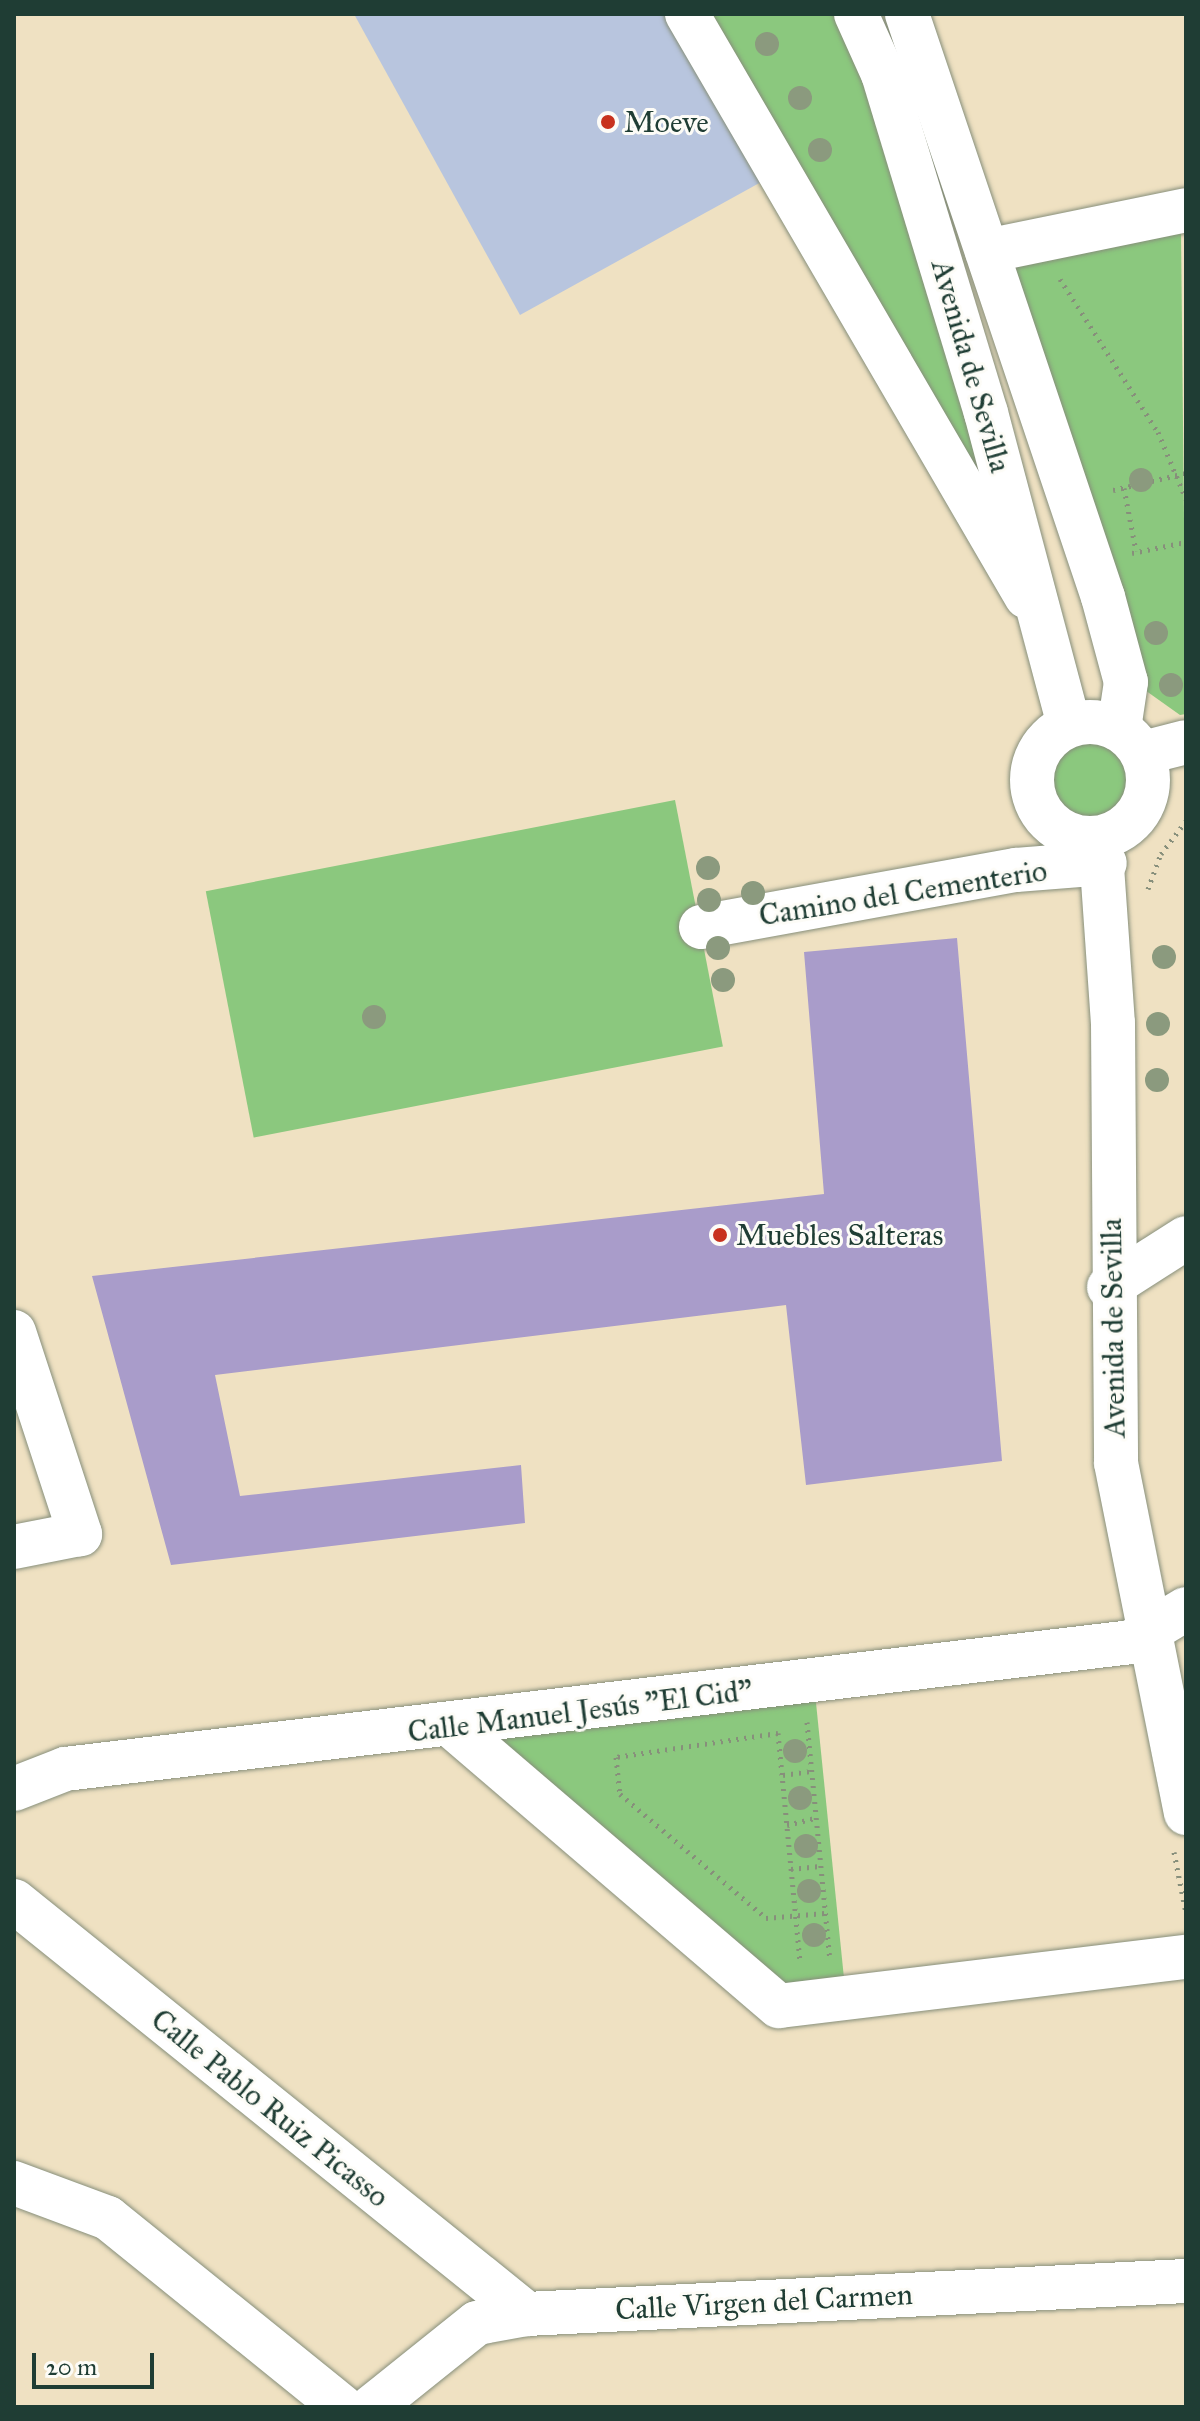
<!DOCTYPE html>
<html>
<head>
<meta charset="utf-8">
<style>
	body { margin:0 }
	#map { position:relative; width:1200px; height:2421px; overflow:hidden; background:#efe1c2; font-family:"IM FELL Great Primer",serif }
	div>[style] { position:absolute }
	.industrial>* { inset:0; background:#b8c5de }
	.green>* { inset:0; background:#8bc87e; transform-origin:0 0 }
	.round { border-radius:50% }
	.building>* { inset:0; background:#a99cca }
	.path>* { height:5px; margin-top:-2.5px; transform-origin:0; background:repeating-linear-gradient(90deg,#878f7b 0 2px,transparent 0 8px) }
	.roads { filter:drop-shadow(0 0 2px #878f7b) drop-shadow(0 0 2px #878f7b) }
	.minor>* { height:44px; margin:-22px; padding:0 22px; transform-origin:22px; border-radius:22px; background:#fff }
	.major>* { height:44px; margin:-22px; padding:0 22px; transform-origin:22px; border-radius:22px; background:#fff }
	.major>.ring { margin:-22px; padding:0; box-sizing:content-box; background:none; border:44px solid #fff; border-radius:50% }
	.trees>* { width:24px; height:24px; margin:-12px; border-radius:50%; background:#8b9a7e }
	.dots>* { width:22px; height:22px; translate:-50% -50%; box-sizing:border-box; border:4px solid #fdfcf7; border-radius:50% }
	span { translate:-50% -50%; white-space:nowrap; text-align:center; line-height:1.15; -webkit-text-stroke:6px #fdfcf7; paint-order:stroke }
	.poi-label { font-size:30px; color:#1f3d34 }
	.left { translate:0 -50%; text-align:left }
	.street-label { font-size:30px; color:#1f3d34 }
	.frame { position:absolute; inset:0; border:16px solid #1f3d34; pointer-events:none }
	.scale { position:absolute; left:32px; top:2353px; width:122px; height:36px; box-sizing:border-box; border:4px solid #1f3d34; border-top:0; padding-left:10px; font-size:24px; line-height:28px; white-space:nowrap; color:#1f3d34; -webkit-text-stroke:6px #fdfcf7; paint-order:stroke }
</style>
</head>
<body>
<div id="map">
	<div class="industrial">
		<i style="clip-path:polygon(354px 14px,674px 14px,763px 181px,520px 315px)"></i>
	</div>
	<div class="green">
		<i style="clip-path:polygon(687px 14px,856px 14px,1048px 636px)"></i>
		<i style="clip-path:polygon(1181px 229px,1186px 714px,1180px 715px,1142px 688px,1007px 266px)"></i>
		<i class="round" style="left:1046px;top:735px;width:90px;height:90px"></i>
		<i style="left:675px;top:800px;width:251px;height:478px;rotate:79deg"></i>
		<i style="clip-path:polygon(814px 1683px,846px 1998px,779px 2006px,453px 1727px)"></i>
	</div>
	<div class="building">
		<i style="clip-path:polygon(957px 938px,1002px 1461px,806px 1485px,786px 1305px,215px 1375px,240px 1496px,521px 1465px,525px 1523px,171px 1565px,92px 1276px,824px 1194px,804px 952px)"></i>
	</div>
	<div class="path">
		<i style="left:1060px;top:279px;width:182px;rotate:57.4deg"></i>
		<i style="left:1158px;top:432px;width:73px;rotate:67.3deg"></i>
		<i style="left:1124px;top:488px;width:64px;rotate:79.2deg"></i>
		<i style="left:1113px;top:490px;width:75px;rotate:-13.1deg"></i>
		<i style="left:1132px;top:553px;width:55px;rotate:-11.5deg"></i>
		<i style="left:1148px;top:889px;width:37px;rotate:-70deg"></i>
		<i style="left:1161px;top:854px;width:41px;rotate:-52.9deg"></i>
		<i style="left:807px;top:1722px;width:238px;rotate:84.5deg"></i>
		<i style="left:778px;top:1733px;width:164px;rotate:171.6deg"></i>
		<i style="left:616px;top:1757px;width:37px;rotate:84deg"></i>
		<i style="left:620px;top:1794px;width:192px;rotate:40.3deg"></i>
		<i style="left:766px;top:1918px;width:59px;rotate:-4.8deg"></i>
		<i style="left:778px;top:1733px;width:230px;rotate:84.5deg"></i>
		<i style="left:783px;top:1775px;width:28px;rotate:-8deg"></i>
		<i style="left:787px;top:1825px;width:30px;rotate:-14deg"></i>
		<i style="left:1174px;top:1852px;width:62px;rotate:78.9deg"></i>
		<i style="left:791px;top:1869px;width:29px;rotate:-6deg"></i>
	</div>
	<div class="roads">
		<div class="minor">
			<i style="left:687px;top:14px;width:674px;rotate:59.78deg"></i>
			<i style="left:907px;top:14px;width:615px;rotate:71.42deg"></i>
			<i style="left:1103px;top:597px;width:88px;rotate:74.9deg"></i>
			<i style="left:1126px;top:682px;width:48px;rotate:98.5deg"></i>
			<i style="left:987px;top:251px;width:203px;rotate:-11.6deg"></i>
			<i style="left:1143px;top:753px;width:44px;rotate:-14.3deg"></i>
			<i style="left:701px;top:927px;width:320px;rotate:-10.3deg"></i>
			<i style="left:1016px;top:870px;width:89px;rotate:-4.5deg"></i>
			<i style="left:1109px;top:1287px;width:91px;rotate:-32.5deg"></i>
			<i style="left:14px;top:1332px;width:213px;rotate:71.9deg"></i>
			<i style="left:80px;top:1534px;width:67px;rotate:168.9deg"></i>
			<i style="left:453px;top:1727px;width:429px;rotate:40.6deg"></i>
			<i style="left:779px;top:2006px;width:410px;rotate:-6.9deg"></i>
			<i style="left:14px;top:1789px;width:55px;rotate:-21.4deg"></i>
			<i style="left:65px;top:1769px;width:1074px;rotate:-6.79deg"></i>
			<i style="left:1131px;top:1642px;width:64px;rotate:-31deg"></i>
			<i style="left:14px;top:1901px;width:659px;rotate:38.84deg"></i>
			<i style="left:14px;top:2183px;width:100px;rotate:20.4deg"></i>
			<i style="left:108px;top:2218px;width:301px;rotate:38.9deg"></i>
			<i style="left:372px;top:2407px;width:134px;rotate:-38.7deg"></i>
			<i style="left:477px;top:2323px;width:51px;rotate:-10.2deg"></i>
			<i style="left:527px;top:2314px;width:660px;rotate:-2.87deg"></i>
		</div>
		<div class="major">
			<i style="left:856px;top:14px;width:66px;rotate:65.8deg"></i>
			<i style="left:883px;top:74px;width:354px;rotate:73.1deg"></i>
			<i style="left:986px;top:413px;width:323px;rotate:75.1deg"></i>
			<i class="ring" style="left:1032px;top:722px;width:72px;height:72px"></i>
			<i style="left:1100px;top:838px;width:185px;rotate:86deg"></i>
			<i style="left:1113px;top:1023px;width:440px;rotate:89.6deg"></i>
			<i style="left:1116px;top:1463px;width:357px;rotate:78.7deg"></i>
		</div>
	</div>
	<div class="trees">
		<i style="left:767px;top:44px"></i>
		<i style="left:800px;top:98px"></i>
		<i style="left:820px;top:150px"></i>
		<i style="left:1141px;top:480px"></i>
		<i style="left:1156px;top:633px"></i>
		<i style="left:1171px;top:685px"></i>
		<i style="left:708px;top:868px"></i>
		<i style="left:753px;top:893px"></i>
		<i style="left:709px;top:900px"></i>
		<i style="left:718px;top:948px"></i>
		<i style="left:1164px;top:957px"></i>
		<i style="left:723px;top:980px"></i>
		<i style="left:374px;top:1017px"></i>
		<i style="left:1158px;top:1024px"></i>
		<i style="left:1157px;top:1080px"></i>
		<i style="left:795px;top:1751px"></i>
		<i style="left:800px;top:1798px"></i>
		<i style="left:806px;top:1846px"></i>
		<i style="left:809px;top:1891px"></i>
		<i style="left:814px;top:1935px"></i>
	</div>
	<div class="dots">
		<i style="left:608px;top:122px;background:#c8321e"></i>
		<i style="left:720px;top:1235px;background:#c8321e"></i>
	</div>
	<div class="poi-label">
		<span class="left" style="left:624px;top:122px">Moeve</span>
		<span class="left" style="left:736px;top:1235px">Muebles Salteras</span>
	</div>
	<div class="street-label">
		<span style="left:971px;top:366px;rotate:74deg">Avenida de Sevilla</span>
		<span style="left:903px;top:893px;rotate:-9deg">Camino del Cementerio</span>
		<span style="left:1113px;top:1328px;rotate:-91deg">Avenida de Sevilla</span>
		<span style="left:580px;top:1711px;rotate:-7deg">Calle Manuel Jesús "El Cid"</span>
		<span style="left:270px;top:2108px;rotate:39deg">Calle Pablo Ruiz Picasso</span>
		<span style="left:764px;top:2302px;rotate:-3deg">Calle Virgen del Carmen</span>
	</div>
	<div class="frame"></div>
	<div class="scale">20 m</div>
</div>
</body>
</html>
